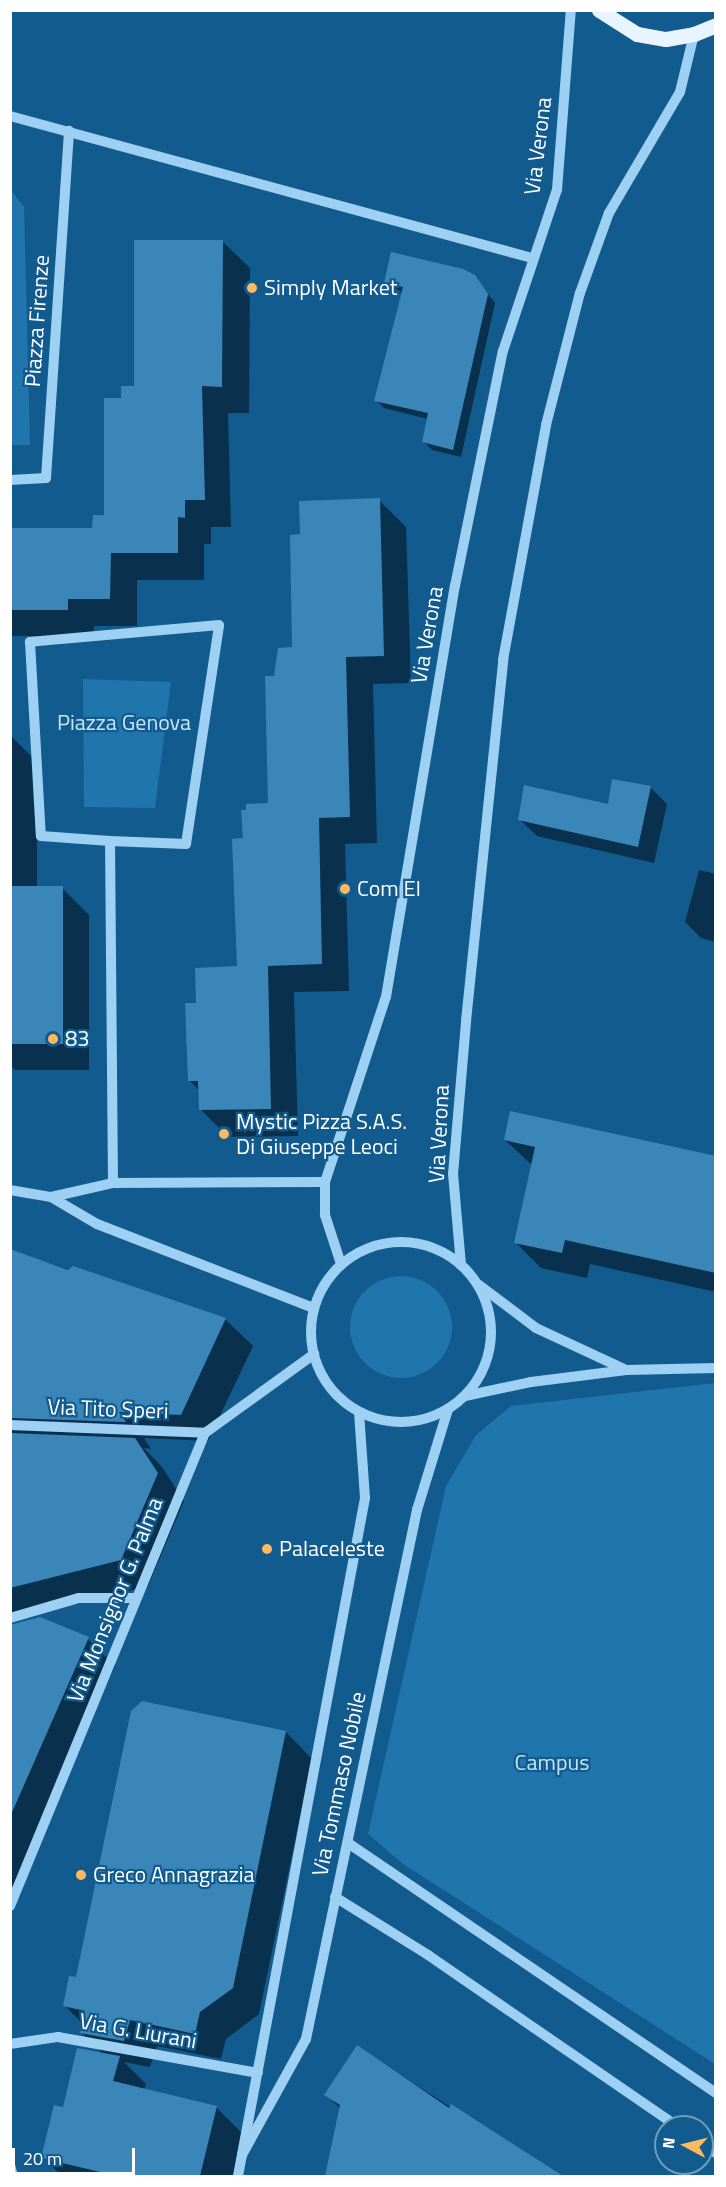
<!DOCTYPE html>
<html>
<head>
<meta charset="utf-8">
<style>
	body { margin:0 }
	#map { position:relative; width:726px; height:2187px; overflow:hidden; background:#125b8f; font-family:"Titillium Web",sans-serif }
	div>[style] { position:absolute }
	.green>* { inset:0; background:#2175ad }
	.round { border-radius:50% }
	.shadow>* { inset:0; background:#0007 }
	.building>* { inset:0; background:#3b86b9; transform-origin:0 0 }
	.minor>* { height:10px; margin:-5px; padding:0 5px; transform-origin:5px; border-radius:5px; background:#9dd0f2 }
	.minor>.ring { margin:-5px; padding:0; box-sizing:content-box; background:none; border:10px solid #9dd0f2; border-radius:50% }
	.major>* { height:15px; margin:-7.5px; padding:0 7.5px; transform-origin:7.5px; border-radius:7.5px; background:#e8f4ff }
	.dots>* { width:16px; height:16px; translate:-50% -50%; box-sizing:border-box; border:3px solid #125b8f; border-radius:50% }
	span { translate:-50% -50%; white-space:nowrap; text-align:center; line-height:1.15; -webkit-text-stroke:4.5px #125b8f; paint-order:stroke }
	.street-label { font-size:22px; color:#fff }
	.poi-label { font-size:22px; color:#fff }
	.left { translate:0 -50%; text-align:left }
	.park-label { font-size:22px; color:#c4e6fc }
	.frame { position:absolute; inset:0; border:12px solid #fff; pointer-events:none }
	.north { position:absolute; left:654px; top:2115px; width:60px; height:60px; box-sizing:border-box; background:#125b8f; border:2px solid #719dbc; border-radius:50%; rotate:277deg; font-size:16px; font-weight:700; line-height:24px; text-align:center; color:#fff }
	.north::after { content:''; display:block; margin:auto; width:21px; height:27px; background:#ffb95e; clip-path:polygon(50% 0,100% 100%,50% 72%,0 100%) }
	.scale { position:absolute; left:12px; top:2148px; width:123px; height:27px; box-sizing:border-box; border:3px solid #fff; border-top:0; padding-left:8px; font-size:18px; line-height:21px; white-space:nowrap; color:#fff; -webkit-text-stroke:4px #125b8f; paint-order:stroke }
</style>
</head>
<body>
<div id="map">
	<div class="green">
		<i style="clip-path:polygon(10px 189px,24px 207px,30px 445px,11px 445px)"></i>
		<i style="clip-path:polygon(83px 679px,171px 682px,155px 808px,84px 807px)"></i>
		<i class="round" style="left:350px;top:1276px;width:102px;height:102px"></i>
		<i style="clip-path:polygon(715px 1383px,716px 1383px,715px 2064px,403px 1864px,368px 1834px,446px 1486px,476px 1435px,511px 1406px)"></i>
	</div>
	<div class="shadow">
		<i style="clip-path:polygon(222px 241px,250px 268px,249px 413px,228px 413px,231px 527px,211px 527px,211px 544px,204px 544px,204px 580px,137px 580px,137px 626px,94px 626px,94px 636px,10px 636px,10px 530px,94px 530px,106px 516px,122px 400px,135px 387px)"></i>
		<i style="clip-path:polygon(474px 277px,495px 303px,461px 457px,432px 450px,423px 441px,428px 419px,384px 408px,376px 400px,403px 293px,386px 282px)"></i>
		<i style="clip-path:polygon(379px 500px,406px 527px,411px 683px,373px 684px,377px 843px,345px 844px,349px 991px,294px 992px,298px 1136px,228px 1137px,201px 1110px,200px 1091px,189px 1080px,197px 1005px,238px 967px,244px 839px,270px 805px,276px 677px,294px 649px,301px 536px)"></i>
		<i style="clip-path:polygon(10px 735px,37px 762px,37px 888px,62px 888px,89px 915px,89px 1070px,15px 1070px,10px 1065px)"></i>
		<i style="clip-path:polygon(651px 788px,667px 804px,654px 863px,537px 836px,520px 820px,609px 805px)"></i>
		<i style="clip-path:polygon(699px 870px,716px 874px,716px 942px,701px 938px,685px 922px)"></i>
		<i style="clip-path:polygon(505px 1140px,716px 1157px,716px 1292px,590px 1264px,587px 1278px,541px 1268px,516px 1243px,533px 1166px)"></i>
		<i style="clip-path:polygon(10px 1251px,225px 1319px,253px 1346px,208px 1441px,144px 1438px,151px 1449px,144px 1448px,162px 1467px,184px 1501px,148px 1586px,10px 1621px)"></i>
		<i style="clip-path:polygon(10px 1632px,88px 1639px,115px 1666px,10px 1906px)"></i>
		<i style="clip-path:polygon(286px 1732px,312px 1759px,259px 2014px,226px 2039px,221px 2059px,157px 2046px,150px 2067px,124px 2062px,146px 2084px,144px 2090px,216px 2107px,243px 2134px,234px 2176px,62px 2176px,43px 2158px,64px 2109px,103px 2054px,82px 2033px,84px 2025px,65px 2006px,77px 1979px)"></i>
		<i style="clip-path:polygon(357px 2047px,558px 2176px,327px 2176px,341px 2109px,326px 2095px)"></i>
	</div>
	<div class="building">
		<i style="clip-path:polygon(134px 240px,223px 240px,222px 387px,202px 386px,205px 500px,185px 500px,185px 518px,178px 517px,178px 553px,111px 553px,110px 599px,68px 599px,68px 610px,10px 610px,10px 528px,92px 528px,93px 515px,104px 515px,104px 398px,121px 398px,121px 386px,134px 386px)"></i>
		<i style="clip-path:polygon(391px 252px,463px 269px,475px 275px,488px 294px,453px 450px,422px 442px,428px 413px,374px 401px,403px 287px,384px 283px)"></i>
		<i style="clip-path:polygon(380px 498px,384px 656px,346px 657px,350px 817px,319px 818px,322px 964px,268px 966px,271px 1109px,199px 1110px,198px 1081px,188px 1081px,185px 1003px,196px 1003px,195px 968px,237px 966px,232px 839px,243px 838px,241px 810px,246px 810px,246px 804px,268px 803px,265px 676px,274px 676px,278px 648px,292px 647px,290px 535px,300px 534px,299px 501px)"></i>
		<i style="clip-path:polygon(612px 779px,651px 786px,638px 847px,518px 820px,524px 785px,608px 804px)"></i>
		<i style="left:10px;top:886px;width:53px;height:158px"></i>
		<i style="clip-path:polygon(510px 1111px,716px 1156px,716px 1273px,565px 1240px,562px 1253px,514px 1243px,535px 1147px,504px 1140px)"></i>
		<i style="clip-path:polygon(10px 1249px,68px 1270px,73px 1266px,226px 1318px,181px 1415px,119px 1412px,126px 1422px,10px 1418px)"></i>
		<i style="clip-path:polygon(10px 1433px,135px 1438px,158px 1473px,121px 1560px,10px 1588px)"></i>
		<i style="clip-path:polygon(40px 1617px,89px 1637px,10px 1817px,10px 1625px)"></i>
		<i style="clip-path:polygon(142px 1701px,286px 1731px,233px 1988px,200px 2012px,195px 2034px,130px 2020px,124px 2041px,80px 2033px,85px 2011px,63px 2006px,69px 1976px,76px 1977px,131px 1711px)"></i>
		<i style="clip-path:polygon(357px 2045px,449px 2108px,451px 2104px,563px 2176px,325px 2176px,340px 2105px,324px 2095px)"></i>
		<i style="clip-path:polygon(77px 2048px,120px 2056px,113px 2081px,217px 2106px,200px 2176px,117px 2176px,41px 2158px,54px 2105px,63px 2107px)"></i>
	</div>
	<div class="minor">
		<i style="left:10px;top:116px;width:541px;rotate:15.22deg"></i>
		<i style="left:10px;top:480px;width:36px;rotate:-3deg"></i>
		<i style="left:46px;top:478px;width:348px;rotate:-86.2deg"></i>
		<i style="left:110px;top:841px;width:76px;rotate:2.3deg"></i>
		<i style="left:186px;top:844px;width:221px;rotate:-81.4deg"></i>
		<i style="left:219px;top:625px;width:190px;rotate:174.9deg"></i>
		<i style="left:30px;top:642px;width:194px;rotate:86.8deg"></i>
		<i style="left:41px;top:836px;width:69px;rotate:4.1deg"></i>
		<i style="left:110px;top:841px;width:342px;rotate:89.5deg"></i>
		<i style="left:10px;top:1190px;width:42px;rotate:9.7deg"></i>
		<i style="left:51px;top:1197px;width:53px;rotate:30.4deg"></i>
		<i style="left:97px;top:1224px;width:233px;rotate:21.2deg"></i>
		<i style="left:51px;top:1197px;width:64px;rotate:-12.7deg"></i>
		<i style="left:113px;top:1183px;width:212px;rotate:-0.3deg"></i>
		<i class="ring" style="left:311px;top:1242px;width:170px;height:170px"></i>
		<i style="left:341px;top:1264px;width:52px;rotate:-108.1deg"></i>
		<i style="left:325px;top:1215px;width:33px;rotate:-90deg"></i>
		<i style="left:325px;top:1182px;width:195px;rotate:-71.8deg"></i>
		<i style="left:386px;top:997px;width:417px;rotate:-80.5deg"></i>
		<i style="left:455px;top:586px;width:240px;rotate:-78.5deg"></i>
		<i style="left:503px;top:351px;width:170px;rotate:-71.5deg"></i>
		<i style="left:557px;top:190px;width:181px;rotate:-85.6deg"></i>
		<i style="left:461px;top:1265px;width:91px;rotate:-95deg"></i>
		<i style="left:453px;top:1174px;width:154px;rotate:-85.1deg"></i>
		<i style="left:466px;top:1021px;width:363px;rotate:-84.1deg"></i>
		<i style="left:503px;top:660px;width:239px;rotate:-79.6deg"></i>
		<i style="left:546px;top:425px;width:136px;rotate:-75.6deg"></i>
		<i style="left:580px;top:293px;width:85px;rotate:-70.1deg"></i>
		<i style="left:609px;top:213px;width:140px;rotate:-59.6deg"></i>
		<i style="left:680px;top:92px;width:60px;rotate:-76.4deg"></i>
		<i style="left:479px;top:1285px;width:71px;rotate:37deg"></i>
		<i style="left:536px;top:1328px;width:99px;rotate:25deg"></i>
		<i style="left:465px;top:1396px;width:67px;rotate:-12deg"></i>
		<i style="left:531px;top:1382px;width:96px;rotate:-7.2deg"></i>
		<i style="left:626px;top:1370px;width:90px;rotate:-1.3deg"></i>
		<i style="left:10px;top:1425px;width:195px;rotate:2.3deg"></i>
		<i style="left:10px;top:1618px;width:72px;rotate:-16.2deg"></i>
		<i style="left:79px;top:1598px;width:55px"></i>
		<i style="left:348px;top:1843px;width:445px;rotate:34.2deg"></i>
		<i style="left:335px;top:1897px;width:110px;rotate:31.9deg"></i>
		<i style="left:428px;top:1955px;width:303px;rotate:34.5deg"></i>
		<i style="left:10px;top:1906px;width:512px;rotate:-67.6deg"></i>
		<i style="left:205px;top:1433px;width:135px;rotate:-35.9deg"></i>
		<i style="left:10px;top:2044px;width:49px;rotate:-8.3deg"></i>
		<i style="left:58px;top:2037px;width:203px;rotate:10.2deg"></i>
		<i style="left:702px;top:2144px;width:17px;rotate:33deg"></i>
		<i style="left:242px;top:2155px;width:132px;rotate:-61.1deg"></i>
		<i style="left:306px;top:2039px;width:541px;rotate:-78.15deg"></i>
		<i style="left:417px;top:1510px;width:106px;rotate:-72.9deg"></i>
		<i style="left:10px;top:2165px;width:11px;rotate:75deg"></i>
		<i style="left:238px;top:2176px;width:690px;rotate:-79.39deg"></i>
		<i style="left:365px;top:1498px;width:86px;rotate:-94deg"></i>
	</div>
	<div class="major">
		<i style="left:599px;top:10px;width:45px;rotate:32.3deg"></i>
		<i style="left:637px;top:34px;width:29px;rotate:10deg"></i>
		<i style="left:666px;top:39px;width:28px;rotate:-10deg"></i>
		<i style="left:694px;top:34px;width:24px;rotate:-22deg"></i>
	</div>
	<div class="dots">
		<i style="left:252px;top:288px;background:#ffb95e"></i>
		<i style="left:345px;top:889px;background:#ffb95e"></i>
		<i style="left:53px;top:1039px;background:#ffb95e"></i>
		<i style="left:224px;top:1134px;background:#ffb95e"></i>
		<i style="left:267px;top:1549px;background:#ffb95e"></i>
		<i style="left:81px;top:1875px;background:#ffb95e"></i>
	</div>
	<div class="street-label">
		<span style="left:538px;top:146px;rotate:-83deg">Via Verona</span>
		<span style="left:37px;top:321px;rotate:-86deg">Piazza Firenze</span>
		<span style="left:427px;top:635px;rotate:-80deg">Via Verona</span>
		<span style="left:439px;top:1134px;rotate:-87deg">Via Verona</span>
		<span style="left:108px;top:1409px;rotate:2deg">Via Tito Speri</span>
		<span style="left:115px;top:1600px;rotate:-68deg">Via Monsignor G. Palma</span>
		<span style="left:339px;top:1784px;rotate:-78deg">Via Tommaso Nobile</span>
		<span style="left:138px;top:2031px;rotate:10deg">Via G. Liurani</span>
	</div>
	<div class="poi-label">
		<span class="left" style="left:264px;top:288px">Simply Market</span>
		<span class="left" style="left:357px;top:889px">Com El</span>
		<span class="left" style="left:65px;top:1039px">83</span>
		<span class="left" style="left:236px;top:1134px">Mystic Pizza S.A.S.<br>Di Giuseppe Leoci</span>
		<span class="left" style="left:279px;top:1549px">Palaceleste</span>
		<span class="left" style="left:93px;top:1875px">Greco Annagrazia</span>
	</div>
	<div class="park-label">
		<span style="left:124px;top:723px">Piazza Genova</span>
		<span style="left:552px;top:1763px">Campus</span>
	</div>
	<div class="frame"></div>
	<div class="north">N</div>
	<div class="scale">20 m</div>
</div>
</body>
</html>
